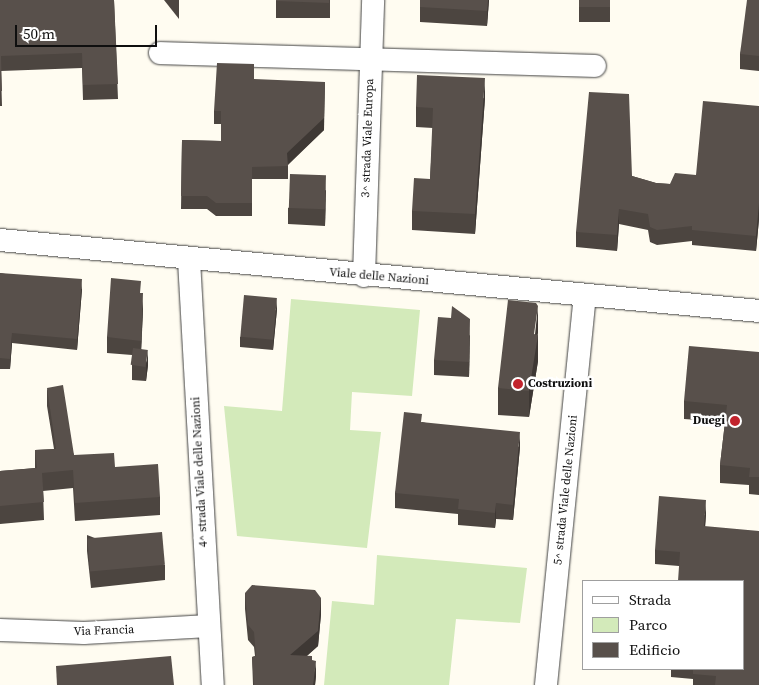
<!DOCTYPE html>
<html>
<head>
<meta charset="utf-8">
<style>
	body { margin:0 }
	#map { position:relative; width:759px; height:685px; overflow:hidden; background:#fffcf1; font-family:"Source Serif 4",serif }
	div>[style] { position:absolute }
	.green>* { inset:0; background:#d3eaba }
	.roads { filter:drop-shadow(0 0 1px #424242) drop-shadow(0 0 1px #424242) }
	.minor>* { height:22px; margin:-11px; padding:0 11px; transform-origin:11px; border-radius:11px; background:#fff }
	.wall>* { inset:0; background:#4c4540; transform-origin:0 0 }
	.shaded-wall>* { inset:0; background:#3e3834 }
	.building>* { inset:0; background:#58504b; transform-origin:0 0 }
	.dots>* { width:14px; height:14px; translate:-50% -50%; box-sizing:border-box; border:2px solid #fff; border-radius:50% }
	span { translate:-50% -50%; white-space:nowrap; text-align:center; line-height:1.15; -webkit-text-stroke:5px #fff; paint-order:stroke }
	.street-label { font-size:12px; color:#0f0f0f }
	.poi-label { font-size:12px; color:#0f0f0f; font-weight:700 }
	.left { translate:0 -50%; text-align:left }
	.right { translate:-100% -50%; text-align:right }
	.legend { position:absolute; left:582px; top:580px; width:162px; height:90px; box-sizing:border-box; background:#fff; border:1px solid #9f9f9f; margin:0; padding:6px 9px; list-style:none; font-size:15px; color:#0f0f0f }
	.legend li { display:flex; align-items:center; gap:10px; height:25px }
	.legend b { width:25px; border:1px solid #9f9f9f }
	.scale { position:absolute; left:15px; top:25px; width:142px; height:22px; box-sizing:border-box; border:2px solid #0f0f0f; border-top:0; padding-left:6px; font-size:15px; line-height:18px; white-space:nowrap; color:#0f0f0f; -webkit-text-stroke:4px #fff; paint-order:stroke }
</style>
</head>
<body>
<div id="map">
	<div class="green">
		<i style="clip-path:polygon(291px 299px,420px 310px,412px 396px,352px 392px,350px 430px,381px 432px,367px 548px,237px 536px,224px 406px,282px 411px)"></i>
		<i style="clip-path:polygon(377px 555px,527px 568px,520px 623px,456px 619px,449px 685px,324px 685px,332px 601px,374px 605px)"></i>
	</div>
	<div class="roads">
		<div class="minor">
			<i style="left:160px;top:53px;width:435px;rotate:1.7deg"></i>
			<i style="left:0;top:240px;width:762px;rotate:5.34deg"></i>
			<i style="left:189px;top:260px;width:426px;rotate:86.8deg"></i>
			<i style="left:364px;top:276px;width:276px;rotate:-88.1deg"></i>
			<i style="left:0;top:630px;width:84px;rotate:2deg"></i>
			<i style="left:84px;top:633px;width:125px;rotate:-3.2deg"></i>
			<i style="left:546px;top:685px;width:391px;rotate:-84.3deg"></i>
		</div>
	</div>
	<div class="wall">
		<i style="clip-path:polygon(0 0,114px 0,118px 99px,83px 100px,82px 68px,1px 71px,2px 106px,0 106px)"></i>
		<i style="clip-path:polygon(164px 0,179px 0,179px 19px)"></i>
		<i style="left:276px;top:0;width:54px;height:18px"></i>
		<i style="clip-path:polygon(489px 0,487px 26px,420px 22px,420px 7px)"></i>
		<i style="left:579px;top:0;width:31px;height:22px"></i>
		<i style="clip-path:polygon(759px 0,759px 71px,740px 69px,740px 54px)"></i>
		<i style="clip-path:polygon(254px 79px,324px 130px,288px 165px,288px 179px,252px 179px,252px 216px,216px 216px,207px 209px,181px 209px,182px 140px,221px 141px,221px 124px,214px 124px,214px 111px)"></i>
		<i style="clip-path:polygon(485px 98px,475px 234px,412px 230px,412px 211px,430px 179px,433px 128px,416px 127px,416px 107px)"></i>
		<i style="clip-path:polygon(759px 106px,759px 219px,756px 251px,692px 245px,692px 241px,657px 245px,650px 242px,648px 230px,619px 224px,617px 251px,576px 247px,576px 232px,632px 176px,656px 183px,670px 184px,696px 175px)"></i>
		<i style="clip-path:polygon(326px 190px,325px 226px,288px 224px,288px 208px)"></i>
		<i style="clip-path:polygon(0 273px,82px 289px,77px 350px,12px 343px,10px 369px,0 369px)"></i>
		<i style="clip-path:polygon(141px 293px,143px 309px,141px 349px,148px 365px,146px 381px,132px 380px,132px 355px,107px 353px,107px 337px)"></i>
		<i style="clip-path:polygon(277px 309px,273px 350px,240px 347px,240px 337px)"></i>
		<i style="clip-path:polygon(470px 335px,469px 377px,434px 375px,434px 360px)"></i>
		<i style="clip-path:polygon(538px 335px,538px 361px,529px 417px,498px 415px,498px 388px)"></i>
		<i style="clip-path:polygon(759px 352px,759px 495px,749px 494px,749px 485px,720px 483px,720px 465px,725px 422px,684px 419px,684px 401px)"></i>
		<i style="clip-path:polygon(47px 388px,74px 455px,115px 467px,160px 497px,160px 515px,75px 521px,73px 488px,43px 491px,44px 520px,0 524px,0 471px,35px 468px,35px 450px,54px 449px,47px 406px)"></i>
		<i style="clip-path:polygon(422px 422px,520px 447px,513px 520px,496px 519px,495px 528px,458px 525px,458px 514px,395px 508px,395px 493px)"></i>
		<i style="clip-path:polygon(706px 514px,705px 527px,759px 685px,693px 685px,693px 679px,671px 677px,671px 669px,743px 669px,679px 566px,655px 564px,655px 550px)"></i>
		<i style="clip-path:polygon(87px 535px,165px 565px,165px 580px,91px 588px,87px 551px)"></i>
		<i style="clip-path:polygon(245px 593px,321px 614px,318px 646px,307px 656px,312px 660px,316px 676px,315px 685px,253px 685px,252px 657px,255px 656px,254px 647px,248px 640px,245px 609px)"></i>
	</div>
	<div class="shaded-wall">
		<i style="clip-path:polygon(488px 0,489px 0,487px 26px,487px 11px)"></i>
		<i style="clip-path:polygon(485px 78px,485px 98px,475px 234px,475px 214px)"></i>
		<i style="clip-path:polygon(325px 82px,324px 130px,287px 165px,287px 153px)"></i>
		<i style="clip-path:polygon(326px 175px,326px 190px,325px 226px,325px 211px)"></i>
		<i style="clip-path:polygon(759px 203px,759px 219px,756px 251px,756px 236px)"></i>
		<i style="clip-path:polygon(619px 209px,619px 224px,617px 251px,617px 235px)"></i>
		<i style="clip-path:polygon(82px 279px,82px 289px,77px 350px,77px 339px)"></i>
		<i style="clip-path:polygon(143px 293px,143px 309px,141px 356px,141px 341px)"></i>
		<i style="clip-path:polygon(277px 298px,277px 309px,273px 350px,273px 340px)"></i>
		<i style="clip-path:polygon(538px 306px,538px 333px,535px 355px,538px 335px,538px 361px,529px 417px,529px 391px)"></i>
		<i style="clip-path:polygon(470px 319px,470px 335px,469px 377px,469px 362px)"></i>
		<i style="clip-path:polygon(12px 333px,12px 343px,10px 369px,10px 359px)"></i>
		<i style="clip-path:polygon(148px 350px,148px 365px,146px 381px,146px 366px)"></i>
		<i style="clip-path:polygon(520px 432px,520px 447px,513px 520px,513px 505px)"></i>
		<i style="clip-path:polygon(706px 500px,706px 514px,704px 541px,704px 526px)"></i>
		<i style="clip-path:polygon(496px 503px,496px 519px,495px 528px,495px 513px)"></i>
		<i style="clip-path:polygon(321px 598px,321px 614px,318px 646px,290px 670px,290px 655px)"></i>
		<i style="clip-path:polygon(316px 661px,316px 676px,315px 685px,313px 685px)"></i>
	</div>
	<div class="building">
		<i style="clip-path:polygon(0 0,114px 0,118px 84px,83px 85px,82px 53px,1px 56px,2px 91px,0 91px)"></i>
		<i style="clip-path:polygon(276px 0,329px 0,329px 3px,276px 1px)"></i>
		<i style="clip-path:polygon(420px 0,488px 0,487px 11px,420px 7px)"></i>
		<i style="left:579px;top:0;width:31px;height:7px"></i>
		<i style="clip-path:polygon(747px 0,759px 0,759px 56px,740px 54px)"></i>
		<i style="clip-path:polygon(217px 63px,254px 64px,254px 79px,325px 82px,324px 118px,287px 153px,288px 166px,252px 167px,252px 203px,216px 203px,207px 196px,181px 196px,182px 140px,221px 141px,221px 111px,214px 111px)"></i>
		<i style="clip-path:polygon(417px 75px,485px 78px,475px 214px,412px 211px,414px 178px,430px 179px,433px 108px,416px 107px)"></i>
		<i style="clip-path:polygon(589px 92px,629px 94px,632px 176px,656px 183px,670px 184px,675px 173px,696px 175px,703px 101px,759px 106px,759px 203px,756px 236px,692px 230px,692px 226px,657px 230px,650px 227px,648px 214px,619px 209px,617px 235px,576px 232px)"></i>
		<i style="left:290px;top:174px;width:36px;height:34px;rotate:2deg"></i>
		<i style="clip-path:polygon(0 273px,82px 279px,77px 339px,12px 333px,10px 359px,0 358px)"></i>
		<i style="clip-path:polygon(111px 278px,141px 281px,140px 293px,143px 293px,141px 341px,107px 337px)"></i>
		<i style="left:244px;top:295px;width:33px;height:42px;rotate:5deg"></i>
		<i style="clip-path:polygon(508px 300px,536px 303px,538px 306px,534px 334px,538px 335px,529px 391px,498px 388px)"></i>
		<i style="clip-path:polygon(452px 306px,470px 319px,469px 362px,434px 360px,438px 317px,451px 318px)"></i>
		<i style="clip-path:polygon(689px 346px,759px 352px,759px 477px,749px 477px,750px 468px,720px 465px,727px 405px,684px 401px)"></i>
		<i style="left:133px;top:348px;width:15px;height:17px;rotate:8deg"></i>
		<i style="clip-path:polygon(63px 385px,74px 455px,114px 453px,115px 467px,158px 464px,160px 497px,75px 503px,73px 470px,42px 473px,44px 502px,0 506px,0 471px,37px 468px,35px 450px,56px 449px,47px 388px)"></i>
		<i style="clip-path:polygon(404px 412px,422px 414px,421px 422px,520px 432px,513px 505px,496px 503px,495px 513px,458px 509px,459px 499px,395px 493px)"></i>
		<i style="clip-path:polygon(659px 496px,706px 500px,704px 526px,759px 531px,759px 685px,715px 685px,716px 676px,693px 674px,693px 669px,743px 669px,743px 581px,678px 581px,680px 552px,655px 550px)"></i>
		<i style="left:162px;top:532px;width:33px;height:75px;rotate:85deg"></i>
		<i style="clip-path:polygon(252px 585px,315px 590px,321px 598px,318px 631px,290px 655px,312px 656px,312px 660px,316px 661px,313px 685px,254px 685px,252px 657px,256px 656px,254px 632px,248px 625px,245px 593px)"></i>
		<i style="clip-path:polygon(171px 656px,174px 685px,57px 685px,56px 666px)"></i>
	</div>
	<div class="dots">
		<i style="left:518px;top:384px;background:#c2242d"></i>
		<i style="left:735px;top:421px;background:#c2242d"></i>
	</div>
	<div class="street-label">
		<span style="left:368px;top:138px;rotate:-88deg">3^ strada Viale Europa</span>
		<span style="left:379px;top:277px;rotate:5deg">Viale delle Nazioni</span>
		<span style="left:200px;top:472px;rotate:-93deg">4^ strada Viale delle Nazioni</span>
		<span style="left:566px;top:490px;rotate:-84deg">5^ strada Viale delle Nazioni</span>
		<span style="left:104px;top:631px;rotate:-2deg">Via Francia</span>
	</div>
	<div class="poi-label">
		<span class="left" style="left:528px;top:384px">Costruzioni</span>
		<span class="right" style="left:725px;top:421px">Duegi</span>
	</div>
	<ul class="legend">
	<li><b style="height:6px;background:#fff"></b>Strada</li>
	<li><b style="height:14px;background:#d3eaba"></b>Parco</li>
	<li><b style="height:14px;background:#58504b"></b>Edificio</li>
	</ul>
	<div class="scale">50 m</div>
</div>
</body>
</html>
